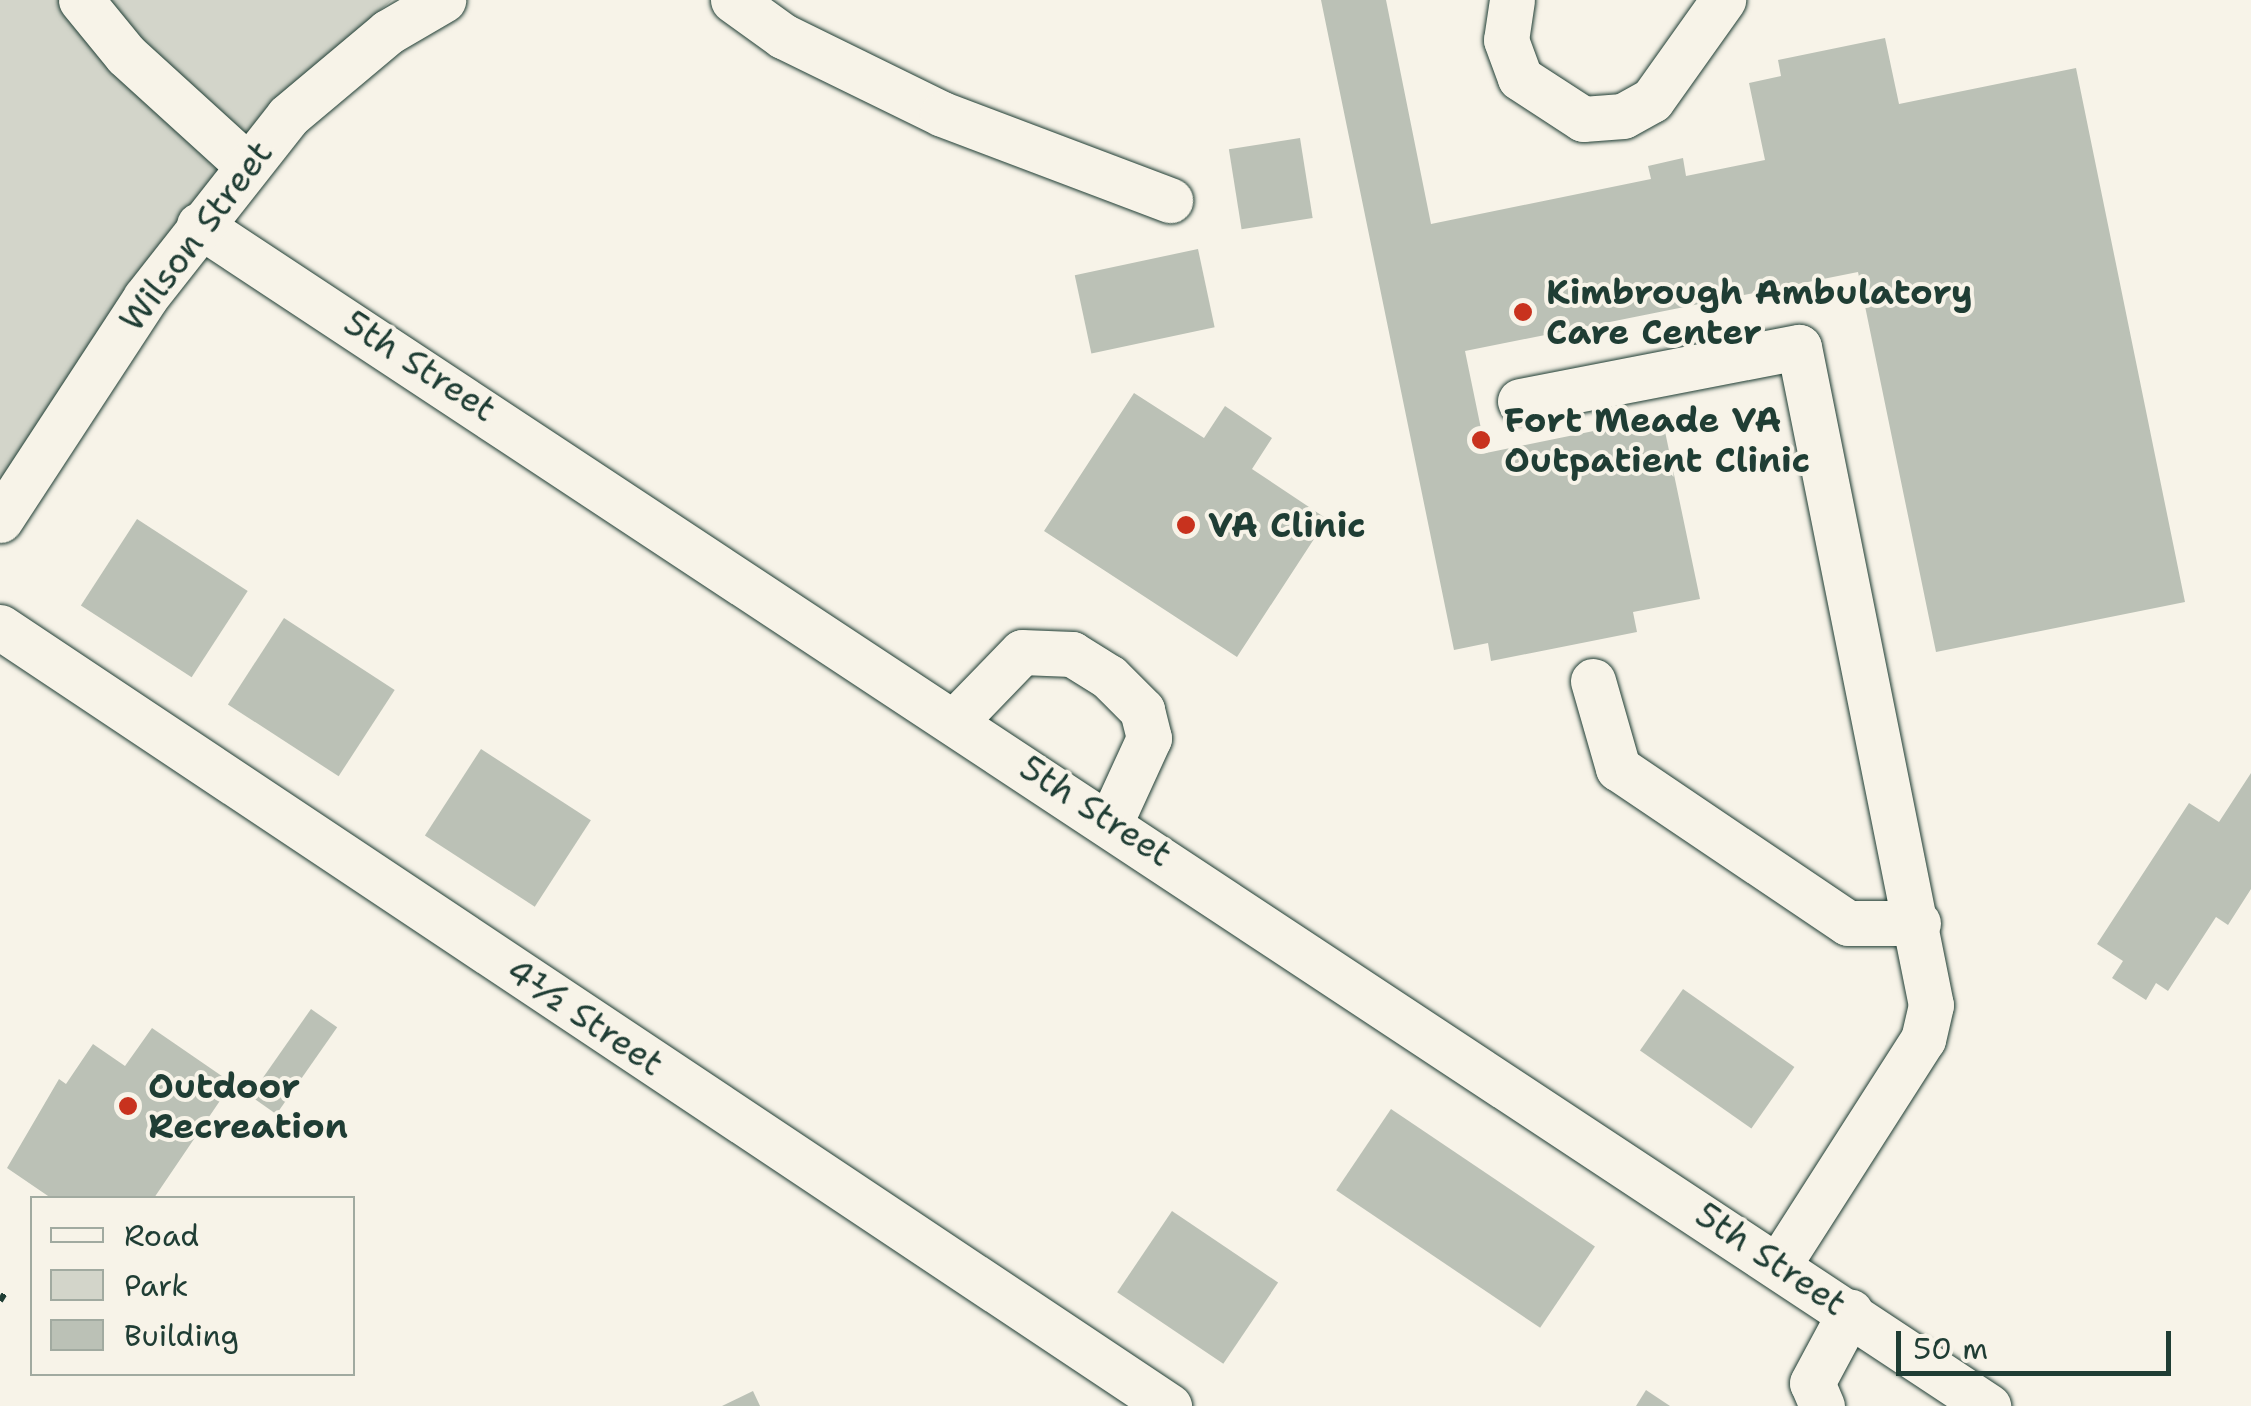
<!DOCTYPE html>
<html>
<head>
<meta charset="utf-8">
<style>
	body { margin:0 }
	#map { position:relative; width:2251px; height:1406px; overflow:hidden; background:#f7f3e8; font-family:"Shantell Sans",sans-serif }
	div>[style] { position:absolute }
	.green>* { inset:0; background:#d3d5ca }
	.building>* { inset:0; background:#bbc1b6; transform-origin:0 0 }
	.path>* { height:6px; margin-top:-3px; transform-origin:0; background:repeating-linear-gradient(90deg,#1f3d34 0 8px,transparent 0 16px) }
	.roads { filter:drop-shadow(0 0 2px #1f3d34) drop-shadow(0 0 2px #1f3d34) }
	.minor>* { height:45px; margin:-22.5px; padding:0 22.5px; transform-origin:22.5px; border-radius:22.5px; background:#f7f3e8 }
	.dots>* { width:28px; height:28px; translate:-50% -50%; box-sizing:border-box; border:5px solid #f7f3e8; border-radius:50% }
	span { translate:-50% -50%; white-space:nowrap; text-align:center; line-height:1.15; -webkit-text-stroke:8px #f7f3e8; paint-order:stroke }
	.street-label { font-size:35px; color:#1f3d34 }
	.poi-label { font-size:35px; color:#1f3d34; font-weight:700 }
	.left { translate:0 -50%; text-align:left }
	.legend { position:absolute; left:30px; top:1196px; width:325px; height:180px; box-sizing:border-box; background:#f7f3e8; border:2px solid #a1aaa0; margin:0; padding:12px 18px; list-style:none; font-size:30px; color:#1f3d34 }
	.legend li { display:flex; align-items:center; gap:20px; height:50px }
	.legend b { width:50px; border:2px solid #a1aaa0 }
	.scale { position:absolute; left:1896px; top:1331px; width:275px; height:45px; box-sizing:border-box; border:5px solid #1f3d34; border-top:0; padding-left:12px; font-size:30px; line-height:35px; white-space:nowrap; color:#1f3d34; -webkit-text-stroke:8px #f7f3e8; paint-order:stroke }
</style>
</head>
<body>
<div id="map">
	<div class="green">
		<i style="clip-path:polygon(0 0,392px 0,266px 108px,0 485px)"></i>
	</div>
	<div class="building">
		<i style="clip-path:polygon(1321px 0,1386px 0,1431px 224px,1651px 179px,1648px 166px,1683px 158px,1686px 176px,1765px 160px,1749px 83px,1781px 76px,1778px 60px,1885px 38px,1899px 104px,2076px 68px,2185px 602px,1936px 652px,1858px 272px,1465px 351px,1486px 453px,1662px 417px,1700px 599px,1633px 612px,1637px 632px,1491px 661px,1488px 643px,1454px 650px)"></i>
		<i style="left:1300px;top:138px;width:81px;height:72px;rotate:81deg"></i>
		<i style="left:1198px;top:249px;width:80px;height:126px;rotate:78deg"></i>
		<i style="clip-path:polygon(1134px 393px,1204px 438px,1225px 406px,1272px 438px,1252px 469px,1327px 519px,1237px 657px,1044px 531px)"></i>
		<i style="left:137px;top:519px;width:132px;height:103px;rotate:33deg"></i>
		<i style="left:284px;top:618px;width:132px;height:103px;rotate:33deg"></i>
		<i style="left:481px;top:749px;width:131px;height:103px;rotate:33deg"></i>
		<i style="clip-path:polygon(2251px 773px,2251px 889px,2228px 925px,2216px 917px,2168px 991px,2156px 983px,2146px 1000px,2112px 978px,2123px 961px,2097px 944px,2189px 803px,2219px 822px)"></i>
		<i style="left:1683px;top:989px;width:136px;height:75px;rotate:35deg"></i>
		<i style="left:311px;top:1009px;width:32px;height:106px;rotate:35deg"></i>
		<i style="clip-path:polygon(152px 1028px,232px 1083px,154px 1198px,51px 1198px,7px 1168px,59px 1079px,66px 1084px,93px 1044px,125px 1066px)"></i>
		<i style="left:1391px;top:1109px;width:246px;height:98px;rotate:34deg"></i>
		<i style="left:1172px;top:1211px;width:128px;height:98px;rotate:34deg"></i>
		<i style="clip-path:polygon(1646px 1390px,1670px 1406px,1636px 1406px)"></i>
		<i style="clip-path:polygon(753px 1391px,760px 1406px,722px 1406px)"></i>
	</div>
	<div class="path">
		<i style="left:0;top:1301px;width:13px;rotate:-58deg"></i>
	</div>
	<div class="roads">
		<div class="minor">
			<i style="left:81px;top:0;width:71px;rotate:50.7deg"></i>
			<i style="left:126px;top:55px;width:164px;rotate:42.3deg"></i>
			<i style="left:733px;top:0;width:62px;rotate:35.8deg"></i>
			<i style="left:783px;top:36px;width:177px;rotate:26.1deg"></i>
			<i style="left:942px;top:114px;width:244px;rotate:20.7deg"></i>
			<i style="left:1512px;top:0;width:40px;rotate:98.5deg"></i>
			<i style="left:1506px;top:40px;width:40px;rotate:69.8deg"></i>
			<i style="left:1520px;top:78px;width:75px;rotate:33.1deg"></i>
			<i style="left:1583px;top:119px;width:40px;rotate:-4.3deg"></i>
			<i style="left:1623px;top:116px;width:33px;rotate:-29deg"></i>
			<i style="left:1652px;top:100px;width:123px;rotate:-54.6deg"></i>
			<i style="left:199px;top:225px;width:2144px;rotate:33.43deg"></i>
			<i style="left:1520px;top:401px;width:284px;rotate:-11deg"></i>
			<i style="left:1799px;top:347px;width:671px;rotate:78.66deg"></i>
			<i style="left:1931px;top:1005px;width:35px;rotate:103deg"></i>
			<i style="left:1923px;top:1039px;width:267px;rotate:122.6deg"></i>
			<i style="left:0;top:520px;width:265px;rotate:-56.8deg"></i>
			<i style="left:145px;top:298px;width:231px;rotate:-51.8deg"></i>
			<i style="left:288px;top:116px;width:131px;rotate:-40deg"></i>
			<i style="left:388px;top:32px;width:64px;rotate:-30.2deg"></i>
			<i style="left:0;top:627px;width:1405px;rotate:33.68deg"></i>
			<i style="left:1593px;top:681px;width:91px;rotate:74deg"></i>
			<i style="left:1618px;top:768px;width:277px;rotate:34deg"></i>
			<i style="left:1848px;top:923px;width:70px"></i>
			<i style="left:957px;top:719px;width:93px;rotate:-45.9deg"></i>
			<i style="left:1022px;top:652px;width:50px;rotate:2.3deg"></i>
			<i style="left:1072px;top:654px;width:44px;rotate:31.9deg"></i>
			<i style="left:1109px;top:677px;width:47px;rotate:45deg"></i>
			<i style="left:1142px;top:710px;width:29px;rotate:76deg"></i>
			<i style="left:1149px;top:738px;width:91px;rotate:114.6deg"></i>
			<i style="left:1822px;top:1406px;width:25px;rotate:-113deg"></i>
			<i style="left:1812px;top:1383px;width:81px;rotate:-61.8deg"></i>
		</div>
	</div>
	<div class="dots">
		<i style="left:1523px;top:312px;background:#c8321e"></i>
		<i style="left:1481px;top:440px;background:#c8321e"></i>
		<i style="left:1186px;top:525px;background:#c8321e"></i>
		<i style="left:128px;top:1106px;background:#c8321e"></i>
	</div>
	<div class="street-label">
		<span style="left:196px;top:236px;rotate:-53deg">Wilson Street</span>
		<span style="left:420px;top:366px;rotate:33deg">5th Street</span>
		<span style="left:1096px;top:811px;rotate:33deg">5th Street</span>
		<span style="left:585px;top:1017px;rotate:34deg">4½ Street</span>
		<span style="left:1771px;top:1259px;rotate:34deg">5th Street</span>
	</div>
	<div class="poi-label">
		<span class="left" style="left:1546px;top:312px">Kimbrough Ambulatory<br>Care Center</span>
		<span class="left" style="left:1504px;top:440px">Fort Meade VA<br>Outpatient Clinic</span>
		<span class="left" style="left:1208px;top:525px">VA Clinic</span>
		<span class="left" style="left:148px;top:1106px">Outdoor<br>Recreation</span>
	</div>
	<ul class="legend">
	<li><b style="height:12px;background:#f7f3e8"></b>Road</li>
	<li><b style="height:28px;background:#d3d5ca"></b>Park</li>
	<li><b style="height:28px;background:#bbc1b6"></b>Building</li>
	</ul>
	<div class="scale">50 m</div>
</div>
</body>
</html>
